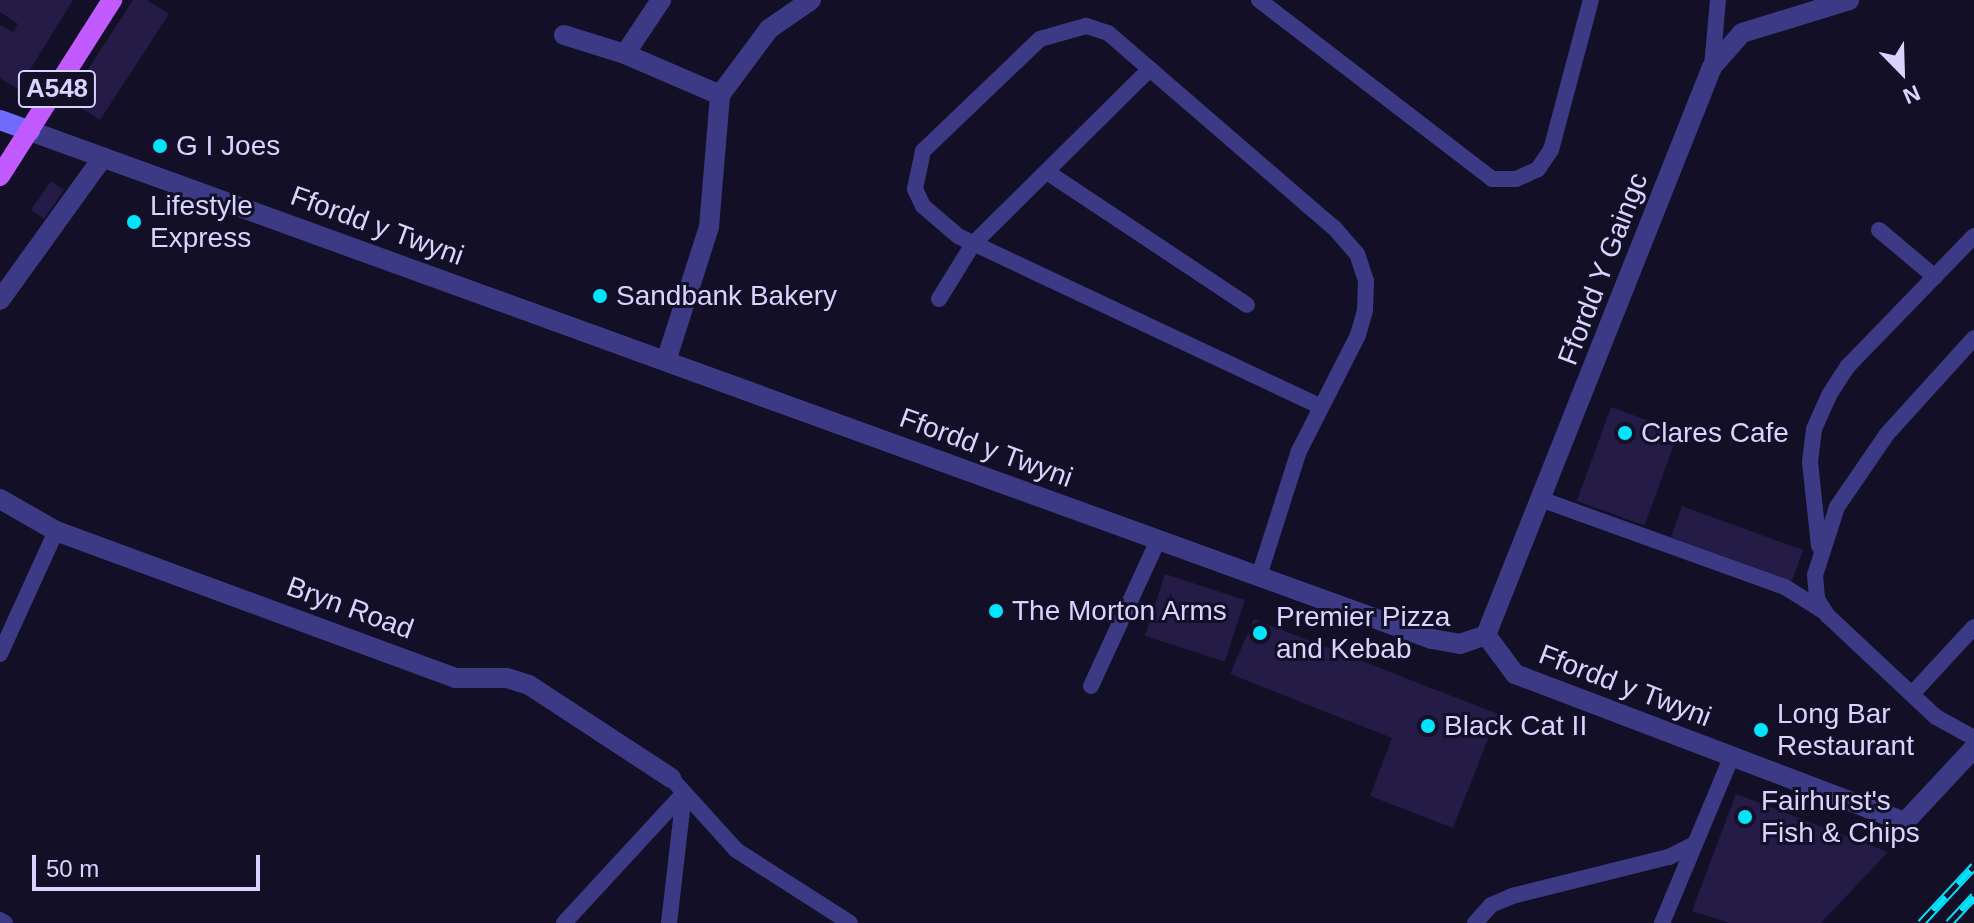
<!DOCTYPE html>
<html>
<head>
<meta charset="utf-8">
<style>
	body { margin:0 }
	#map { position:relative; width:1974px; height:923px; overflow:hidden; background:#130f26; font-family:Arial,sans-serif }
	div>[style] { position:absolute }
	.building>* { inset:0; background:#241b47; transform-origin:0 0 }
	.lane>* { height:16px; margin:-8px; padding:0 8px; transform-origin:8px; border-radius:8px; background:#3d3a85 }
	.street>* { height:20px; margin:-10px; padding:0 10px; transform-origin:10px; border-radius:10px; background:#3d3a85 }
	.secondary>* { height:20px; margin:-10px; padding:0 10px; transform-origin:10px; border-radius:10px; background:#6f6bff }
	.primary>* { height:20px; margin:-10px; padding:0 10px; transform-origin:10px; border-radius:10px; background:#c25bff }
	.rail>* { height:9px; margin-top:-4.5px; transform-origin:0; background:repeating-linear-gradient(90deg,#130f26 0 18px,#00e5ff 0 36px); box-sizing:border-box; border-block:2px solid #00e5ff }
	.dots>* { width:22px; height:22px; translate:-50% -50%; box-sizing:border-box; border:4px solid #130f26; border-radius:50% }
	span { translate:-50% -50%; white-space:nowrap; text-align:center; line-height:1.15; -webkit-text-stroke:6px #130f26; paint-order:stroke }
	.shield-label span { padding:2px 6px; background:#130f26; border:2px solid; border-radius:6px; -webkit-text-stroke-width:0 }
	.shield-label { font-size:26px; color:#d9d4ff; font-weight:700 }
	.poi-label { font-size:28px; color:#d9d4ff }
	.left { translate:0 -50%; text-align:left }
	.street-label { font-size:28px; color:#d9d4ff }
	.north { position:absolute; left:1862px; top:32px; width:80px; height:80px; -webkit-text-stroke:6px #130f26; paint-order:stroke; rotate:157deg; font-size:22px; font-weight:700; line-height:32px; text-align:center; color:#d9d4ff }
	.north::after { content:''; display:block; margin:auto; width:28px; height:36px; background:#d9d4ff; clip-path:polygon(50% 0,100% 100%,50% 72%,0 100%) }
	.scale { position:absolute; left:32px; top:855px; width:228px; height:36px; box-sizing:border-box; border:4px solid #d9d4ff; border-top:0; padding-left:10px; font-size:24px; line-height:28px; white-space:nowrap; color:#d9d4ff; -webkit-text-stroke:6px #130f26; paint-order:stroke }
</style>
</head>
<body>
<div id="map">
	<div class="building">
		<i style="clip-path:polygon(0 0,73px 0,18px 89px,0 78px,0 25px,13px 32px,18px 24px,0 12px)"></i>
		<i style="clip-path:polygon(133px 0,147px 0,169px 14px,100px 120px,68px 100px)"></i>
		<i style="left:51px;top:181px;width:16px;height:35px;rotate:35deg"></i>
		<i style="left:1611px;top:407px;width:72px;height:100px;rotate:20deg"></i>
		<i style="left:1682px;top:506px;width:129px;height:33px;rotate:20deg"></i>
		<i style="left:1165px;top:574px;width:84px;height:65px;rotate:18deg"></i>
		<i style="clip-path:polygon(1254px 619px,1498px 714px,1453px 828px,1370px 796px,1392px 738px,1230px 674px)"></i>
		<i style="clip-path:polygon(1736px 794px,1888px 852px,1821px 923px,1729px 923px,1692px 911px)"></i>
	</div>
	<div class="lane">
		<i style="left:1259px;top:0;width:294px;rotate:37.5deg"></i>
		<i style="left:1492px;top:179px;width:24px"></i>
		<i style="left:1516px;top:179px;width:24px;rotate:-24deg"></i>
		<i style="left:1538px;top:169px;width:23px;rotate:-56deg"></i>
		<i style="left:1551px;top:150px;width:155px;rotate:-75.1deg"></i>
		<i style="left:1712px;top:67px;width:67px;rotate:-84.9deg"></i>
		<i style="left:1047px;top:172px;width:240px;rotate:33.6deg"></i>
		<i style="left:1879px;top:230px;width:73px;rotate:40deg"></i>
		<i style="left:939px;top:299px;width:65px;rotate:-58.3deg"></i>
		<i style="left:973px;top:244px;width:249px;rotate:-44.7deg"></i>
		<i style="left:1974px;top:338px;width:130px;rotate:132.2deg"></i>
		<i style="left:1887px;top:434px;width:88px;rotate:124.4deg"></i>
		<i style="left:1837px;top:507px;width:71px;rotate:107.9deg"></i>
		<i style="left:1815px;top:575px;width:24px;rotate:85deg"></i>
		<i style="left:1817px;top:599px;width:19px;rotate:58deg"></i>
		<i style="left:1827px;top:615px;width:149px;rotate:43.1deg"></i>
		<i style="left:1936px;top:717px;width:43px;rotate:28.9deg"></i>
		<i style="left:1543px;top:500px;width:257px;rotate:19.8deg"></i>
		<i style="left:1785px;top:587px;width:45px;rotate:32.3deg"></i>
		<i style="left:1819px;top:546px;width:84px;rotate:-96.1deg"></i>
		<i style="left:1810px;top:462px;width:33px;rotate:-83deg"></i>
		<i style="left:1814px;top:429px;width:37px;rotate:-66deg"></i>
		<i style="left:1829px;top:395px;width:35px;rotate:-57deg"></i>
		<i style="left:1848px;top:366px;width:181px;rotate:-45.9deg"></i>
		<i style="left:1259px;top:576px;width:131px;rotate:-72.3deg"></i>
		<i style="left:1299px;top:451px;width:130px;rotate:-63deg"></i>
		<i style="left:1358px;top:335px;width:26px;rotate:-74deg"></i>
		<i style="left:1365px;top:310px;width:29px;rotate:-88deg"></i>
		<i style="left:1366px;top:281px;width:28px;rotate:-108deg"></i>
		<i style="left:1357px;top:254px;width:35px;rotate:-131deg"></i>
		<i style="left:1334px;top:228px;width:298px;rotate:-139.2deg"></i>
		<i style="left:1108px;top:33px;width:23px;rotate:-162deg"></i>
		<i style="left:1086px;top:26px;width:48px;rotate:164.2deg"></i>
		<i style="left:1040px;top:39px;width:162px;rotate:136.3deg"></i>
		<i style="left:923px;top:151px;width:39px;rotate:102deg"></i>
		<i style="left:915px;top:189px;width:19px;rotate:65deg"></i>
		<i style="left:923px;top:206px;width:46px;rotate:40.6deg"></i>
		<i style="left:958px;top:236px;width:400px;rotate:25.2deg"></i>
		<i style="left:0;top:654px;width:135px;rotate:-65.5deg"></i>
		<i style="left:1091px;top:686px;width:161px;rotate:-65.3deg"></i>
		<i style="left:1912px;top:694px;width:91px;rotate:-47.2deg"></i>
		<i style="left:671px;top:778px;width:97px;rotate:47.9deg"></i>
		<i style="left:736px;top:850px;width:135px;rotate:32.6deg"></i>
		<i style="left:0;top:920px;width:6px;rotate:31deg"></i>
		<i style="left:564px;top:923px;width:177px;rotate:-47.3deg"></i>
		<i style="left:669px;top:923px;width:131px;rotate:-83.4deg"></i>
		<i style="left:1475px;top:923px;width:24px;rotate:-48deg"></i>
		<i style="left:1491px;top:905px;width:23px;rotate:-23deg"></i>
		<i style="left:1512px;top:896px;width:162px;rotate:-14deg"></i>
		<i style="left:1669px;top:857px;width:29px;rotate:-27deg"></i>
		<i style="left:1662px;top:923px;width:181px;rotate:-67.3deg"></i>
	</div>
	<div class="street">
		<i style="left:564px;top:35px;width:64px;rotate:17.3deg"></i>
		<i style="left:625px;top:54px;width:103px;rotate:23.3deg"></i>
		<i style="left:625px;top:54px;width:65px;rotate:-56.3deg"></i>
		<i style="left:30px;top:131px;width:1491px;rotate:19.92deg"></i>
		<i style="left:1432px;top:639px;width:28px;rotate:10deg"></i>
		<i style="left:1460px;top:644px;width:28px;rotate:-19deg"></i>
		<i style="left:1486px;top:635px;width:49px;rotate:53.4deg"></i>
		<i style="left:1515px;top:674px;width:417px;rotate:20.8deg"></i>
		<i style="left:1905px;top:822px;width:101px;rotate:-47deg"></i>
		<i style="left:0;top:300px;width:176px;rotate:-54.2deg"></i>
		<i style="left:666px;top:361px;width:141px;rotate:-72.2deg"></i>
		<i style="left:709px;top:227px;width:132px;rotate:-85.2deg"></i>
		<i style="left:720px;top:95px;width:82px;rotate:-53.4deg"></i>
		<i style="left:769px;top:29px;width:51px;rotate:-34.6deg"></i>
		<i style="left:0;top:499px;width:64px;rotate:29.7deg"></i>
		<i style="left:56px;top:531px;width:426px;rotate:20.2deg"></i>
		<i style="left:456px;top:678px;width:51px"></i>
		<i style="left:507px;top:678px;width:23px;rotate:18deg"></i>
		<i style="left:529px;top:685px;width:170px;rotate:33.2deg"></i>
		<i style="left:1486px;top:635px;width:611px;rotate:-68.3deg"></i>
		<i style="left:1712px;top:67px;width:45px;rotate:-48.6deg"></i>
		<i style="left:1742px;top:33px;width:112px;rotate:-17.1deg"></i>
	</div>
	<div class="secondary">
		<i style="left:0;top:120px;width:32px;rotate:20deg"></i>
	</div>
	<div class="primary">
		<i style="left:0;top:176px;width:209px;rotate:-57.5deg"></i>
	</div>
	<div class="rail">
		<i style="left:1921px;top:923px;width:78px;rotate:-47.1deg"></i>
		<i style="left:1949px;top:923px;width:37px;rotate:-47deg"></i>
	</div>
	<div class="dots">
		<i style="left:160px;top:146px;background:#00e5ff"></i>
		<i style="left:134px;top:222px;background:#00e5ff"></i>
		<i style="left:600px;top:296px;background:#00e5ff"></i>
		<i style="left:1625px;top:433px;background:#00e5ff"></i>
		<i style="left:996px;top:611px;background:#00e5ff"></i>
		<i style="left:1260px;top:633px;background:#00e5ff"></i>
		<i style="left:1428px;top:726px;background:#00e5ff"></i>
		<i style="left:1761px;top:730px;background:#00e5ff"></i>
		<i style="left:1745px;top:817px;background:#00e5ff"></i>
	</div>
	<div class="shield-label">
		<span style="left:57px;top:89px">A548</span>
	</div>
	<div class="poi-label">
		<span class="left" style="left:176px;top:146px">G I Joes</span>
		<span class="left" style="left:150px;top:222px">Lifestyle<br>Express</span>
		<span class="left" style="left:616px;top:296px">Sandbank Bakery</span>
		<span class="left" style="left:1641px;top:433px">Clares Cafe</span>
		<span class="left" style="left:1012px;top:611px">The Morton Arms</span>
		<span class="left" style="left:1276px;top:633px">Premier Pizza<br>and Kebab</span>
		<span class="left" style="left:1777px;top:730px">Long Bar<br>Restaurant</span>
		<span class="left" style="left:1444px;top:726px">Black Cat II</span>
		<span class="left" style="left:1761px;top:817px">Fairhurst's<br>Fish &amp; Chips</span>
	</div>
	<div class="street-label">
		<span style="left:377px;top:226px;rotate:20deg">Ffordd y Twyni</span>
		<span style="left:1603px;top:269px;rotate:-69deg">Ffordd Y Gaingc</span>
		<span style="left:986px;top:448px;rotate:20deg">Ffordd y Twyni</span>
		<span style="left:350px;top:608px;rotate:20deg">Bryn Road</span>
		<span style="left:1625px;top:686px;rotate:21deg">Ffordd y Twyni</span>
	</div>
	<div class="north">N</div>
	<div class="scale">50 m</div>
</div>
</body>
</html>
